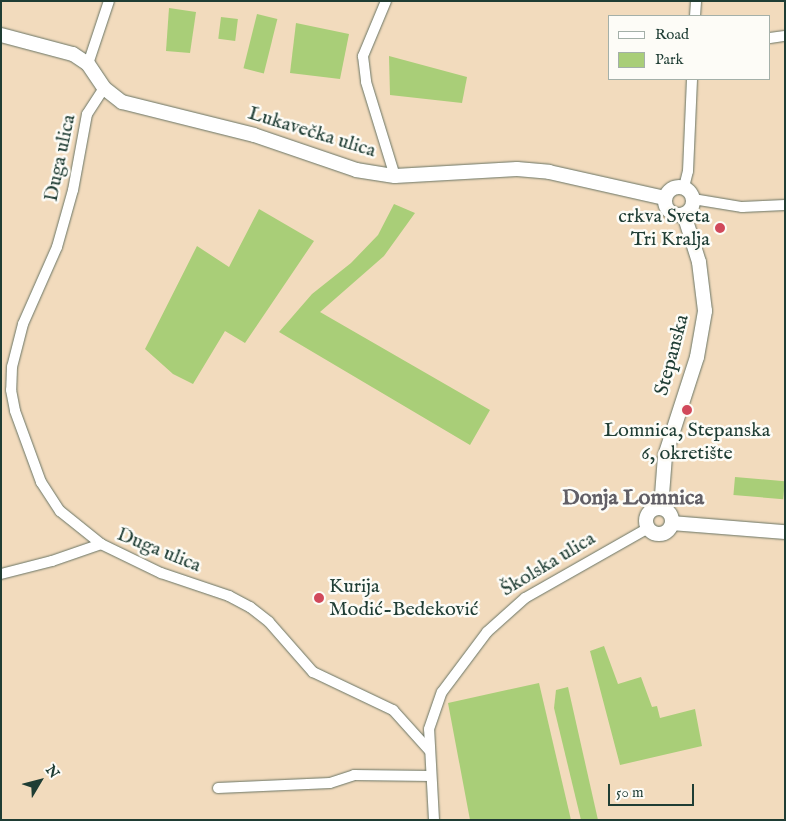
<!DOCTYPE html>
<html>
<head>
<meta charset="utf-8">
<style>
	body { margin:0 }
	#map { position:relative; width:786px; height:821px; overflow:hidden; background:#f2dbbd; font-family:"IM FELL English",serif }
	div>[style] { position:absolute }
	.green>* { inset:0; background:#a9ce78; transform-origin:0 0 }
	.roads { filter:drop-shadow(0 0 1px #697464) drop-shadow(0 0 1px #697464) }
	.minor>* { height:10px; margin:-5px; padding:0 5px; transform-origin:5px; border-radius:5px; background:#fff }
	.tertiary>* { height:14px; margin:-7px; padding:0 7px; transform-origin:7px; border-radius:7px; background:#fff }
	.tertiary>.ring { margin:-7px; padding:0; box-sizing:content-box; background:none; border:14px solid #fff; border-radius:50% }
	.dots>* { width:14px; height:14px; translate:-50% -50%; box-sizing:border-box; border:2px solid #fdfcf7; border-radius:50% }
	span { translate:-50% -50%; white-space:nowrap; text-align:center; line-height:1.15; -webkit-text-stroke:5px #fdfcf7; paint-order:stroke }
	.street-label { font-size:20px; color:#1f3d34 }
	.poi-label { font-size:20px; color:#1f3d34 }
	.right { translate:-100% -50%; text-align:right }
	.left { translate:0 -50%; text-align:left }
	.quarter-label { font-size:22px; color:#625f66; font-weight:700 }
	.frame { position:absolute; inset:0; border:2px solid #1f3d34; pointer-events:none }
	.legend { position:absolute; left:608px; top:15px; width:162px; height:65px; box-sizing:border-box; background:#fdfcf7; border:1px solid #a4b0a9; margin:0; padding:6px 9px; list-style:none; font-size:15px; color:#1f3d34 }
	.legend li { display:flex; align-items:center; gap:10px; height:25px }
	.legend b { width:25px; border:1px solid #a4b0a9 }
	.north { position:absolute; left:15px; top:756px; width:50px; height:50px; -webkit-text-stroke:4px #fdfcf7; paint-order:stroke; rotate:53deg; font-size:14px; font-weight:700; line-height:20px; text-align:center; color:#1f3d34 }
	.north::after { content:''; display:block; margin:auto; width:18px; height:22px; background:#1f3d34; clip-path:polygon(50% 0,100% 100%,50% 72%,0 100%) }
	.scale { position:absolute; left:608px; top:784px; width:86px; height:22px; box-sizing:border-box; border:2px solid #1f3d34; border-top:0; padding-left:6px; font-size:15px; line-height:18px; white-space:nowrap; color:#1f3d34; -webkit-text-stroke:4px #fdfcf7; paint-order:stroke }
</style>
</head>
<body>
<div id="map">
	<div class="green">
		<i style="clip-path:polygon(169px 8px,196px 12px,190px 53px,166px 51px)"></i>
		<i style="left:257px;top:14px;width:21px;height:56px;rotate:14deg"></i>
		<i style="left:221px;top:17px;width:17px;height:22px;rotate:7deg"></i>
		<i style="clip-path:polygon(296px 23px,349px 34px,340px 79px,290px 73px)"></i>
		<i style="clip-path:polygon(389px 56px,467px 77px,462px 103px,390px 95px)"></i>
		<i style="clip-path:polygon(394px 204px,415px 213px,384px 256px,320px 312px,490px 410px,470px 445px,279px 332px,312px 294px,351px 263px,378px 235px)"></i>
		<i style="clip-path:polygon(259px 209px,314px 241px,245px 343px,225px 331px,193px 384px,173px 374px,145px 349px,197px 246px,229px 267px)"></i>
		<i style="left:735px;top:477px;width:50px;height:18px;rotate:5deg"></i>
		<i style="clip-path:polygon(604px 646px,618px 684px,641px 677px,652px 707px,657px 706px,660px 718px,695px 709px,702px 746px,620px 765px,590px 651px)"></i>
		<i style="clip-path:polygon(539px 683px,571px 820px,470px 820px,448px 703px)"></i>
		<i style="clip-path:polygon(568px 687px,598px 820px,581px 820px,554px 708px,556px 690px)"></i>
	</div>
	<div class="roads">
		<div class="minor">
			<i style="left:386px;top:1px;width:60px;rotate:112.7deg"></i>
			<i style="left:363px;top:56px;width:26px;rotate:83deg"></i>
			<i style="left:366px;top:82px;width:98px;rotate:72.9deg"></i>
			<i style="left:695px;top:16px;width:15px;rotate:-86deg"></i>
			<i style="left:770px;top:38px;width:15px;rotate:-8deg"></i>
			<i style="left:88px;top:64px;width:66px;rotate:-71.6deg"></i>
			<i style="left:104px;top:88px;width:31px;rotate:123deg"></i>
			<i style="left:87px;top:114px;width:77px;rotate:100.4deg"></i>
			<i style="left:73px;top:190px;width:59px;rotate:105.7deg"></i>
			<i style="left:57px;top:247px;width:84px;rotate:113.8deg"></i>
			<i style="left:23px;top:324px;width:44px;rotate:104.3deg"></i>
			<i style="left:12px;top:367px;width:23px;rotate:92deg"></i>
			<i style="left:11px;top:390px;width:21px;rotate:79deg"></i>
			<i style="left:15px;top:411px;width:76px;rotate:69.9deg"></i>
			<i style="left:41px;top:482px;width:35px;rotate:57deg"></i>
			<i style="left:60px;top:511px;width:53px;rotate:38.8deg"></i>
			<i style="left:101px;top:544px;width:67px;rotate:25.8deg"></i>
			<i style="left:161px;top:573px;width:72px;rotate:18.7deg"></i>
			<i style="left:229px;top:596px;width:24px;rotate:28deg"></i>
			<i style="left:250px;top:607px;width:24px;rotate:38deg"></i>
			<i style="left:269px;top:622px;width:67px;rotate:48.7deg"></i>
			<i style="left:313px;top:672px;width:89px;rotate:25.4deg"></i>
			<i style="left:393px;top:710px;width:54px;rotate:48deg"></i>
			<i style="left:684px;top:187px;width:16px;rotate:-76deg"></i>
			<i style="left:688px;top:171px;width:92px;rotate:-87.5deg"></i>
			<i style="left:693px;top:199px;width:50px;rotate:9.3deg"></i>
			<i style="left:742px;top:207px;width:43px;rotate:-2.7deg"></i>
			<i style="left:1px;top:574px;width:53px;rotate:-14.3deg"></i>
			<i style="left:52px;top:561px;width:52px;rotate:-19.1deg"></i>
			<i style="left:218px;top:788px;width:112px;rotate:-2.6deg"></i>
			<i style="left:330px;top:783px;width:25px;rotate:-18deg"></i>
			<i style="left:354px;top:775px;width:77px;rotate:0.7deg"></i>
			<i style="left:434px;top:820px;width:91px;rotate:-93.1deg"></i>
			<i style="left:429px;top:729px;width:39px;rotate:-71deg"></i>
			<i style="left:442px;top:692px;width:75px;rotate:-53.1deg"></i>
			<i style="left:487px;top:632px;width:51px;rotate:-41.8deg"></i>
			<i style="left:525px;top:598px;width:142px;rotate:-29.6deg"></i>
		</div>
		<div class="tertiary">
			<i style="left:1px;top:35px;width:74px;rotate:14.8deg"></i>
			<i style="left:73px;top:54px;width:18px;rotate:34deg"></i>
			<i style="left:88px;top:64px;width:29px;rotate:56deg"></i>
			<i style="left:104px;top:88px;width:23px;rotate:38deg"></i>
			<i style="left:122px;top:102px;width:136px;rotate:14deg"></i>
			<i style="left:254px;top:135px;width:108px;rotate:18.9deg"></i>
			<i style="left:356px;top:170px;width:39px;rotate:9deg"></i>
			<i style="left:395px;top:176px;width:122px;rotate:-3.3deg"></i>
			<i style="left:517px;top:169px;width:32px;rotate:5deg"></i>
			<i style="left:549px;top:172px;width:118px;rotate:12.7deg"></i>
			<i class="ring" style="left:665px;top:187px;width:14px;height:14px"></i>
			<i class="ring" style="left:646px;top:508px;width:12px;height:12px"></i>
			<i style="left:661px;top:508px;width:52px;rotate:-85.6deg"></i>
			<i style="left:665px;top:456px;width:104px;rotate:-72.1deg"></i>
			<i style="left:697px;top:357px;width:47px;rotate:-80.1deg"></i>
			<i style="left:705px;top:311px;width:49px;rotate:-97deg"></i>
			<i style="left:699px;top:262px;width:50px;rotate:-107.4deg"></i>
			<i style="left:672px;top:523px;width:113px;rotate:4.6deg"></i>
		</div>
	</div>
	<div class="dots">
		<i style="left:720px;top:228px;background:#d1495b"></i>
		<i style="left:687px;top:410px;background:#d1495b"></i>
		<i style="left:319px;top:598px;background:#d1495b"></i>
	</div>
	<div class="street-label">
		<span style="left:312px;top:132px;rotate:17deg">Lukavečka ulica</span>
		<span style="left:60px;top:158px;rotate:-78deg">Duga ulica</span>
		<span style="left:672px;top:355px;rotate:-75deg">Stepanska</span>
		<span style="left:159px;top:550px;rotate:22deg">Duga ulica</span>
		<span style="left:548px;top:564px;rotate:-31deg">Školska ulica</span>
	</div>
	<div class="poi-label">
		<span class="right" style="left:710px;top:228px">crkva Sveta<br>Tri Kralja</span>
		<span style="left:687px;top:442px">Lomnica, Stepanska<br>6, okretište</span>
		<span class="left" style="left:329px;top:598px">Kurija<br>Modić-Bedeković</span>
	</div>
	<div class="quarter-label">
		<span style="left:633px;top:499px">Donja Lomnica</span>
	</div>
	<div class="frame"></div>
	<ul class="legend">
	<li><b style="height:6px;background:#fff"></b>Road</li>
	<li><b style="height:14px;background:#a9ce78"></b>Park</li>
	</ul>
	<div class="north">N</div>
	<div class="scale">50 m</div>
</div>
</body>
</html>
